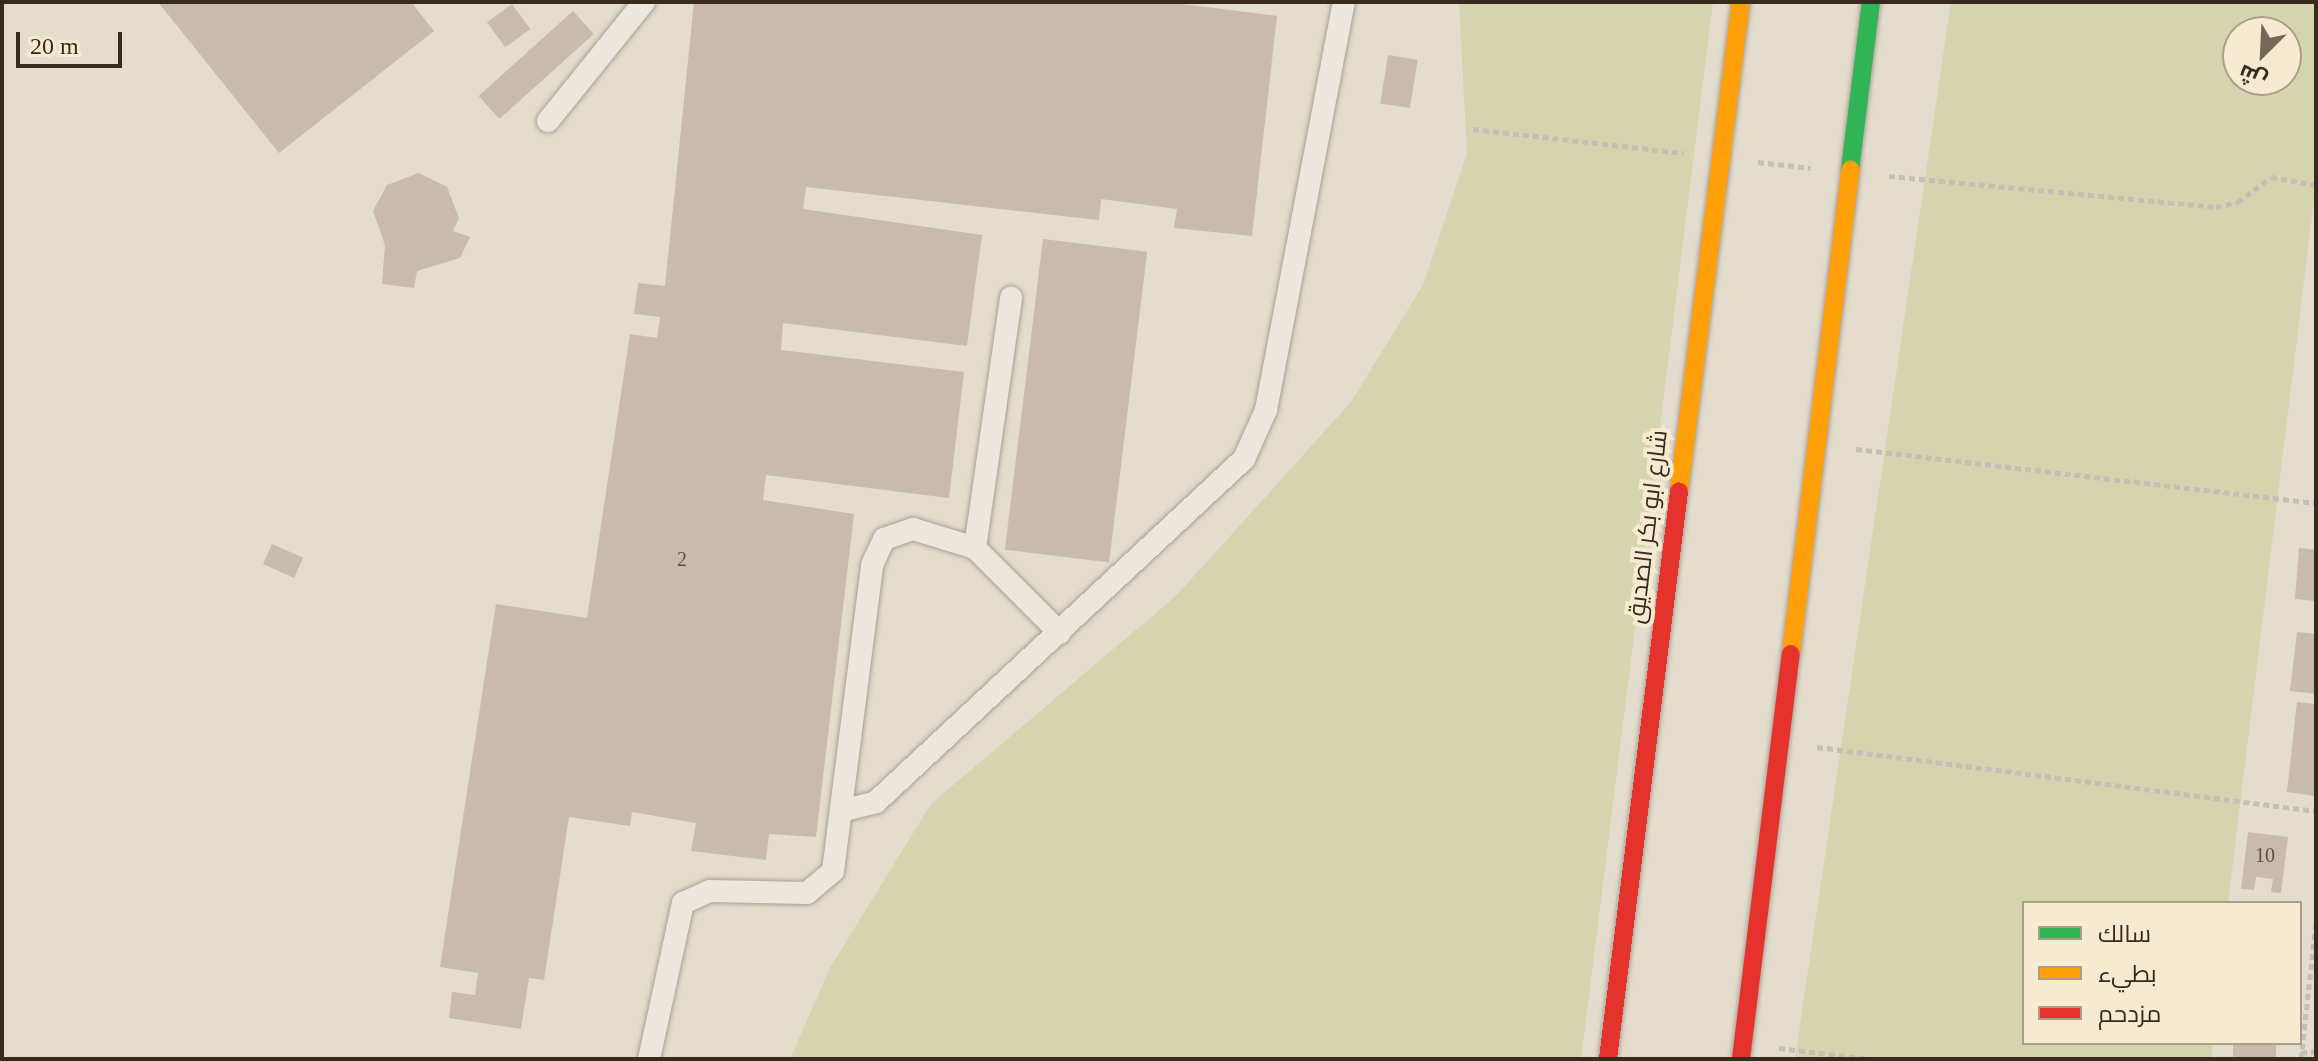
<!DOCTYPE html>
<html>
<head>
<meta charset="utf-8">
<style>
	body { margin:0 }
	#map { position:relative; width:2318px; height:1061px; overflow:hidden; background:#e4dccc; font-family:"Times New Roman",Cairo,serif }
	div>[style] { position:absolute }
	.green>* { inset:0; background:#d4d4ae }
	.building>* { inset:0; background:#c8baad; transform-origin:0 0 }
	.path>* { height:5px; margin-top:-2.5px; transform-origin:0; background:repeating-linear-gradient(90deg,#c5beb4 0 6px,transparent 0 10px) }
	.roads { filter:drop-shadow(0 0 2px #a9a195) drop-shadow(0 0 2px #a9a195) }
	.lane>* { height:22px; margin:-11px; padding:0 11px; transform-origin:11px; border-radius:11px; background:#ece7de }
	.fast>* { height:18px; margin:-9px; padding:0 9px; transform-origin:9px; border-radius:9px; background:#30b455 }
	.slow>* { height:18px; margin:-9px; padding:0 9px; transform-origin:9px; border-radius:9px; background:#ff9f0a }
	.jam>* { height:18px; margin:-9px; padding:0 9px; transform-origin:9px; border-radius:9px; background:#e5322d }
	span { translate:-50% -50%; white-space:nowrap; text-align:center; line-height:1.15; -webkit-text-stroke:8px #f6ebd1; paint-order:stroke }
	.number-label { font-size:20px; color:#5c4e41 }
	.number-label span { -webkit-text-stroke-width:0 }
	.street-label { font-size:24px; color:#382a1d }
	.frame { position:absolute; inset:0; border:4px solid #382a1d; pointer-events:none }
	.legend { position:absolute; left:2022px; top:901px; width:280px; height:144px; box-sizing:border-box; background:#f6ebd1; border:2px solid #aa9e89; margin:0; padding:10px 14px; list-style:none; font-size:24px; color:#382a1d }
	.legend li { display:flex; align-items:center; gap:16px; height:40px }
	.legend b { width:40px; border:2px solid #aa9e89 }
	.north { position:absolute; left:2222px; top:16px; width:80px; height:80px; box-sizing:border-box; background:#f6ebd1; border:2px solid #aa9e89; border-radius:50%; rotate:204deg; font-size:22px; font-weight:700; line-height:32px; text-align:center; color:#382a1d }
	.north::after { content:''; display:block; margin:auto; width:28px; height:36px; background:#74685a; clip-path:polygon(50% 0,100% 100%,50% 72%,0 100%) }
	.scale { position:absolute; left:16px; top:32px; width:106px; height:36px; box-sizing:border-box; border:4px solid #382a1d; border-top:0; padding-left:10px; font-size:24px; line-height:28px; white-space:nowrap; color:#382a1d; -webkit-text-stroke:6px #f6ebd1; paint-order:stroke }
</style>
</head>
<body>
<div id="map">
	<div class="green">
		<i style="clip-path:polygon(1459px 2px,1713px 2px,1581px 1059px,790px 1059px,830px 968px,931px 804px,1177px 595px,1351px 402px,1423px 285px,1467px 153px)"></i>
		<i style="clip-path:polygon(evenodd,1951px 2px,2316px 2px,2316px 183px,2228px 903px,2024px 903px,2024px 1043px,2213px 1043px,2211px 1059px,1795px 1059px,1951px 2px,2238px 32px,2286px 32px,2286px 80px,2238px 80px,2238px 32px)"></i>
	</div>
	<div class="building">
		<i style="clip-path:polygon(158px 2px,411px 2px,434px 31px,279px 153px)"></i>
		<i style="clip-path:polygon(694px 2px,1166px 2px,1277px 16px,1252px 236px,1174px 228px,1177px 209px,1101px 199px,1099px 220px,806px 187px,803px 209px,982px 235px,967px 346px,783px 323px,781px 350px,964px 372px,949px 498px,766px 475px,763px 500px,854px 514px,816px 837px,769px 834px,766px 860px,691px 851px,696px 823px,632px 812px,630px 826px,569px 817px,544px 980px,529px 978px,521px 1029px,449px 1018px,452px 992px,475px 995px,478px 973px,440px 967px,496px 604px,587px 618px,630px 334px,657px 338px,660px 317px,634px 314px,638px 283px,665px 286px)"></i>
		<i style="left:512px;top:4px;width:31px;height:31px;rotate:54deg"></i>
		<i style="left:573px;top:11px;width:31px;height:127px;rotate:48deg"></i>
		<i style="left:1388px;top:55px;width:30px;height:49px;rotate:9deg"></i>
		<i style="clip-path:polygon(419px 173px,447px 187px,459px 218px,453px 231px,470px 237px,460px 258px,417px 271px,414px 288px,382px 284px,385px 245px,373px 211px,387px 185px)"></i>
		<i style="left:1043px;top:239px;width:105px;height:313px;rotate:7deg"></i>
		<i style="left:272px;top:544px;width:34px;height:22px;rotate:24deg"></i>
		<i style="clip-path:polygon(2299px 548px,2316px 550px,2316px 601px,2295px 599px)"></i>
		<i style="clip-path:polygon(2297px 632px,2316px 634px,2316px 694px,2290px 691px)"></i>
		<i style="clip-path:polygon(2297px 702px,2316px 704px,2316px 796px,2287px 792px)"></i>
		<i style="clip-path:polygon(2248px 832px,2288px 837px,2281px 893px,2271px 892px,2273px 879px,2256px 877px,2254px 890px,2241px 889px)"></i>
		<i style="left:2233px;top:1043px;width:43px;height:16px"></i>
	</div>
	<div class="path">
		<i style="left:1473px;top:129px;width:212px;rotate:6.5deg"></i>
		<i style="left:1758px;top:162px;width:53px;rotate:6.5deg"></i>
		<i style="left:1889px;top:176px;width:328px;rotate:5.4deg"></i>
		<i style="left:2216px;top:207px;width:23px;rotate:-13deg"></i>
		<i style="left:2238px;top:202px;width:41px;rotate:-37.1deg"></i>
		<i style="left:2271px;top:177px;width:46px;rotate:10.1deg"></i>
		<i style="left:1856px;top:449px;width:463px;rotate:6.7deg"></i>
		<i style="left:1817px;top:747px;width:503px;rotate:7.31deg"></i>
		<i style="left:1779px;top:1048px;width:91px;rotate:7deg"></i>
		<i style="left:2301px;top:1053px;width:15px;rotate:-8deg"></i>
		<i style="left:2301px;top:1059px;width:136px;rotate:-83.7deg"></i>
	</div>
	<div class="roads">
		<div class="lane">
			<i style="left:548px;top:121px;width:153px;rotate:-51.1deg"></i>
			<i style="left:975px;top:548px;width:253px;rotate:-81.8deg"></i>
			<i style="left:841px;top:811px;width:36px;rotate:-14deg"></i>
			<i style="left:876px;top:802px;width:503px;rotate:-42.99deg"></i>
			<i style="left:1244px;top:459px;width:54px;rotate:-65.8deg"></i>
			<i style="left:1266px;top:410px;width:415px;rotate:-79.2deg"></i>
			<i style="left:649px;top:1059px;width:160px;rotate:-77.7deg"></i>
			<i style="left:683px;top:903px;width:30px;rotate:-24deg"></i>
			<i style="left:710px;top:891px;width:97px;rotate:1.2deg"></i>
			<i style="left:807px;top:893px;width:34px;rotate:-40deg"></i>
			<i style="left:833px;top:871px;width:308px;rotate:-82.7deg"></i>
			<i style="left:872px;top:565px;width:29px;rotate:-65deg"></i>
			<i style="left:884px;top:539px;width:31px;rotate:-19deg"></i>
			<i style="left:913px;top:529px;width:65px;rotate:17deg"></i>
			<i style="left:975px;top:548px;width:120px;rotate:45deg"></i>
		</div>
		<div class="fast">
			<i style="left:1850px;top:170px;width:169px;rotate:-82.9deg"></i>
		</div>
		<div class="slow">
			<i style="left:1679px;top:491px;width:493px;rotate:-82.8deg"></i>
			<i style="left:1791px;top:654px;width:488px;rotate:-83deg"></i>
		</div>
		<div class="jam">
			<i style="left:1608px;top:1059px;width:572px;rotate:-82.87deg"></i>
			<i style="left:1741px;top:1059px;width:408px;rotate:-83deg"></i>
		</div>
	</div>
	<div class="number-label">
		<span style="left:682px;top:559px">2</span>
		<span style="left:2265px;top:855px">10</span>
	</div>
	<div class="street-label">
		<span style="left:1648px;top:527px;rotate:-83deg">شارع ابو بكر الصديق</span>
	</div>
	<div class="frame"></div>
	<ul class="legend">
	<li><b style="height:10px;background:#30b455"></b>سالك</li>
	<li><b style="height:10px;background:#ff9f0a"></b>بطيء</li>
	<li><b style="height:10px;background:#e5322d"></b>مزدحم</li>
	</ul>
	<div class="north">ش</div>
	<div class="scale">20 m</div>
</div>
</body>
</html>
